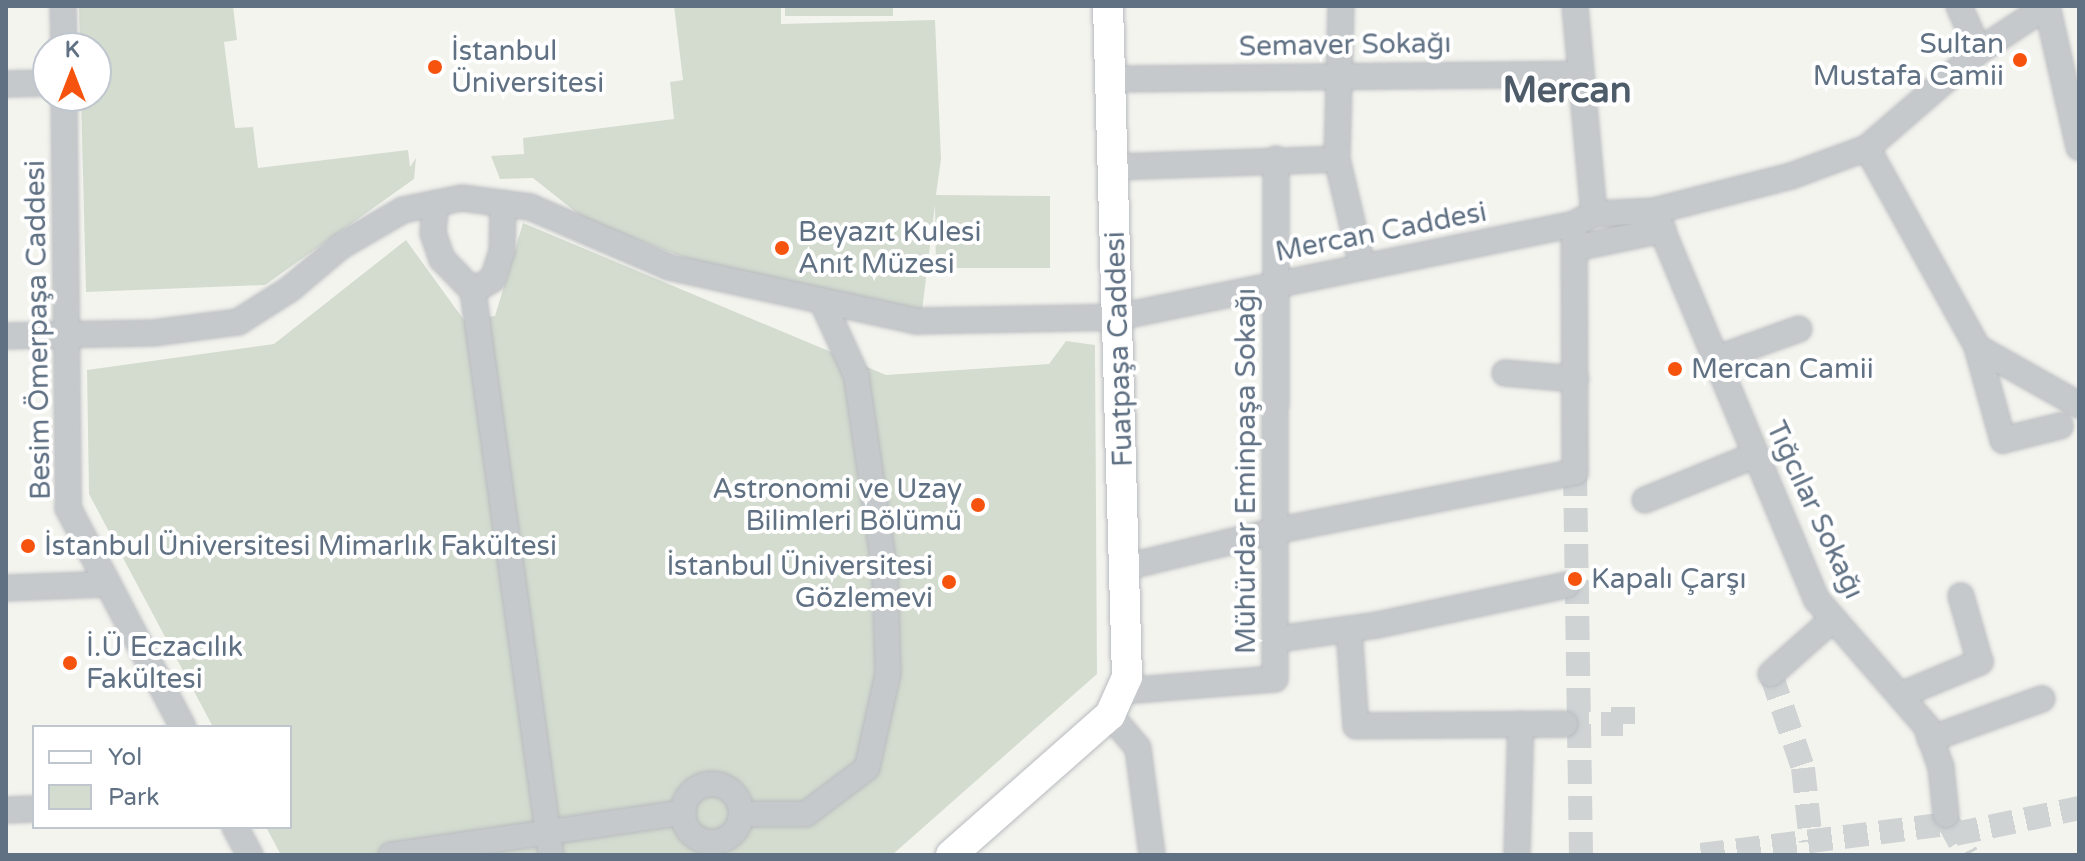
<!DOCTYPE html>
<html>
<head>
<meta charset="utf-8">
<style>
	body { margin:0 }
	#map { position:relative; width:2085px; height:861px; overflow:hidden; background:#f4f4ef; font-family:"Varela Round",sans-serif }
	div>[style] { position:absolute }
	.green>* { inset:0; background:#d4dcd0; transform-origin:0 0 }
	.minor-tunnel>* { height:24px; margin-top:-12px; transform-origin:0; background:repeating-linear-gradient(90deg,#cfd3d4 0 24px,transparent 0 36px) }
	.roads { filter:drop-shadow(0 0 2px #b8bbbf) drop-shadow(0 0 2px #b8bbbf) }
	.minor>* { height:24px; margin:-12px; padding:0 12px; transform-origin:12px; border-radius:12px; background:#c6c9cc }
	.minor>.ring { margin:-12px; padding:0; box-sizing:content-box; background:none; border:24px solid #c6c9cc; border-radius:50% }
	.major>* { height:30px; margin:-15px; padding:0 15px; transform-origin:15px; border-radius:15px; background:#fff }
	.dots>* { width:22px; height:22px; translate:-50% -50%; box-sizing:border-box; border:4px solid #fff; border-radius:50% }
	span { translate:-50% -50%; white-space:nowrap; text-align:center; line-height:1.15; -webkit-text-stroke:8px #fff; paint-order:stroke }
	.poi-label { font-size:28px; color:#607184 }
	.right { translate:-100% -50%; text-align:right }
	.left { translate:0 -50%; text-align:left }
	.street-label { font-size:28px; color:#607184 }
	.district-label { font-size:36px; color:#4e5b68; font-weight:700 }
	.frame { position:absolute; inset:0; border:8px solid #607184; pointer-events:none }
	.legend { position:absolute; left:32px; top:725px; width:260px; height:104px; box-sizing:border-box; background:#fff; border:2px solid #bfc6ce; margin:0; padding:10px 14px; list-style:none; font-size:24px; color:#607184 }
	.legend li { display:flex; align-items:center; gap:16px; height:40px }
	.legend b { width:40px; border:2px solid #bfc6ce }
	.north { position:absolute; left:32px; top:32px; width:80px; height:80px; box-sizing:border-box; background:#fff; border:2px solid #bfc6ce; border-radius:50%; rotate:0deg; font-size:22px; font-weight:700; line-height:32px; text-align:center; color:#607184 }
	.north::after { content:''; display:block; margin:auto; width:28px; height:36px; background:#f5530e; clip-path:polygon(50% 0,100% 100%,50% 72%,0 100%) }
</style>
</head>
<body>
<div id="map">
	<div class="green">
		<i style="clip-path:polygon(79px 6px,233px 6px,237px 40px,224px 42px,235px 128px,253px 127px,258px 168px,408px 150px,410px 167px,416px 158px,414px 179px,265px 285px,86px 292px,81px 96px,96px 96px,96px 48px,80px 48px)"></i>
		<i style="clip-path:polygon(674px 6px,781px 6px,781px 24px,935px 20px,941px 159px,936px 195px,1050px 196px,1050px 268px,936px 268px,935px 205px,922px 311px,702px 264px,587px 221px,533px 178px,500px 179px,491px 156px,524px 154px,523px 138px,674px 119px,670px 82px,683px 80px)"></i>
		<i style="left:785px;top:6px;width:108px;height:10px"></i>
		<i style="clip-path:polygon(523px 223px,886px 375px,1049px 364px,1066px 341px,1095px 345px,1097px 674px,892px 855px,281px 855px,266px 827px,290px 827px,290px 727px,213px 727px,89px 494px,87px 370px,274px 344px,406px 240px,464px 320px,495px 316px)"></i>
	</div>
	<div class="minor-tunnel">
		<i style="left:1575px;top:472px;width:383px;rotate:89.1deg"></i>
		<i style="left:1771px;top:674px;width:99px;rotate:71.2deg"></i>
		<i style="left:1803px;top:768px;width:74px;rotate:83.8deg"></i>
		<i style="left:1565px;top:724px;width:58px"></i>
		<i style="left:1623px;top:724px;width:17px;rotate:-90deg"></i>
		<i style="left:1948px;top:821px;width:39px;rotate:61deg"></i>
		<i style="left:1955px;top:834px;width:127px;rotate:-11.8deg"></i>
		<i style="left:1701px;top:855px;width:249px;rotate:-7.2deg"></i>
	</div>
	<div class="roads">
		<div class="minor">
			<i style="left:63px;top:6px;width:42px;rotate:88.6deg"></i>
			<i style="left:1341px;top:6px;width:153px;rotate:91.5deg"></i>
			<i style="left:1337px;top:159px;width:109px;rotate:76.7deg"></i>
			<i style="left:1575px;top:6px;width:209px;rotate:84.8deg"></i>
			<i style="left:1959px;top:6px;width:49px;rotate:66deg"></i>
			<i style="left:2047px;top:6px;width:145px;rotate:77.2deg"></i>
			<i style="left:1112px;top:79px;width:467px;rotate:-0.6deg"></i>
			<i style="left:6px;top:84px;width:42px;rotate:-1.4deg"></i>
			<i style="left:64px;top:96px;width:412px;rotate:89.4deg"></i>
			<i style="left:68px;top:508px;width:247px;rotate:62.3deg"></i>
			<i style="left:1867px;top:148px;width:229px;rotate:61deg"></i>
			<i style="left:1978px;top:348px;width:116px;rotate:29.4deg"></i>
			<i style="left:1113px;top:167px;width:224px;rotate:-2deg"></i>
			<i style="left:436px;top:203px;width:30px;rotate:96deg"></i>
			<i style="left:433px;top:233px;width:28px;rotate:71deg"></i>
			<i style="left:442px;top:259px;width:45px;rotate:45.9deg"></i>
			<i style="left:473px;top:291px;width:569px;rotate:82.13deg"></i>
			<i style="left:1654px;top:211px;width:422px;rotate:67.3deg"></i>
			<i style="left:1817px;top:600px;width:167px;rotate:49.1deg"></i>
			<i style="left:1926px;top:726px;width:44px;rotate:69.9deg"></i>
			<i style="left:1941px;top:767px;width:48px;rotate:84.1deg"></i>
			<i style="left:1575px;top:248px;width:90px;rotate:-11.6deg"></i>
			<i style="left:473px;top:291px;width:23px;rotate:-31deg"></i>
			<i style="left:493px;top:279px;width:28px;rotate:-72deg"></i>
			<i style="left:502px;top:252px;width:49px;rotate:-88.8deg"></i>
			<i style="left:6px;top:336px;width:147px;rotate:-1.2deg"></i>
			<i style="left:153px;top:333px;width:86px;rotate:-7.4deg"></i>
			<i style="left:238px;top:322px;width:62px;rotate:-32.4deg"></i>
			<i style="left:290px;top:289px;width:67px;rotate:-40.1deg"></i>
			<i style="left:341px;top:246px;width:72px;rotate:-30.1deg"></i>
			<i style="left:403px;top:210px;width:60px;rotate:-11.5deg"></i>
			<i style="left:462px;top:198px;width:69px;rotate:7.5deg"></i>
			<i style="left:530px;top:207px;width:151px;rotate:23.3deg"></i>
			<i style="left:669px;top:267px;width:254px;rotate:12.3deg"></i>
			<i style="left:917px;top:321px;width:201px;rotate:-1.1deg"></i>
			<i style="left:1118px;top:317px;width:465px;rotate:-11.5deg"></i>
			<i style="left:1574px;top:224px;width:22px;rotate:-27deg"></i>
			<i style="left:1594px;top:214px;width:60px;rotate:-2.9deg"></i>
			<i style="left:1654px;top:211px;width:141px;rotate:-14.3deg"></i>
			<i style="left:1791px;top:176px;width:81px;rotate:-20.2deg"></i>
			<i style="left:1867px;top:148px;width:148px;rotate:-40.9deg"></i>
			<i style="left:1979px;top:51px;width:82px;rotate:-33.5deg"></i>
			<i style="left:1977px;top:347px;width:97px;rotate:74.4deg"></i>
			<i style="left:2003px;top:440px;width:59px;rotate:-13.8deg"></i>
			<i style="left:1718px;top:358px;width:86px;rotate:-19.7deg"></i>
			<i style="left:1505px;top:373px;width:71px;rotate:4.8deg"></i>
			<i style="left:1645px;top:500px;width:119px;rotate:-22.2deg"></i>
			<i style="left:1126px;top:567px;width:153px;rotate:-13.6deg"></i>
			<i style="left:1275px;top:531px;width:306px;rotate:-11.1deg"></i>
			<i style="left:1575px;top:472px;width:248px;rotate:-90.2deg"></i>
			<i style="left:6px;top:588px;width:102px;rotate:-2.2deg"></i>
			<i style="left:1349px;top:629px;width:97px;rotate:85.9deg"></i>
			<i style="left:1356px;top:726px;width:209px;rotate:-0.5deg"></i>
			<i style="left:1278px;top:639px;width:100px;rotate:-8deg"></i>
			<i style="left:1377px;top:625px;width:194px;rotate:-11.9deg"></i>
			<i style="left:1771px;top:674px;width:81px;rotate:-41.5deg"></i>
			<i style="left:1123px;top:691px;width:152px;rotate:-4.5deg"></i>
			<i style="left:1275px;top:679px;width:520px;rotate:-89.89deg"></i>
			<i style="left:1901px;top:695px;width:86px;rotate:-22.7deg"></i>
			<i style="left:1980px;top:662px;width:69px;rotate:-106.1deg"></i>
			<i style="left:1110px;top:715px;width:43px;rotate:49.7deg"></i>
			<i style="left:1138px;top:748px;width:108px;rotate:82.5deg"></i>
			<i style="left:1930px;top:739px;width:119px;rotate:-19.7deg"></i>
			<i class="ring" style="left:683px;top:784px;width:34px;height:34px"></i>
			<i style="left:6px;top:810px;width:28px;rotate:-2deg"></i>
			<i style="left:741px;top:814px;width:65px"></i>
			<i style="left:806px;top:814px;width:76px;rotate:-37deg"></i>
			<i style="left:867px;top:768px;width:97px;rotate:-77.5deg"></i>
			<i style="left:888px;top:673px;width:100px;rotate:-91.7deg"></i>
			<i style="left:885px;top:573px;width:200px;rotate:-98.3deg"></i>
			<i style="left:856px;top:375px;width:79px;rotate:-114.6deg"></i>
			<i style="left:235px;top:827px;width:32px;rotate:62deg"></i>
			<i style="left:391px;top:855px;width:296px;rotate:-8.3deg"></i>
			<i style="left:1517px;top:855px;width:131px;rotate:-88.3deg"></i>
		</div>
		<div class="major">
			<i style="left:951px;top:855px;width:212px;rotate:-41.4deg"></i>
			<i style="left:1110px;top:715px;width:42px;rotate:-65.9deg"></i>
			<i style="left:1127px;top:677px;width:671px;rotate:-91.62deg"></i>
		</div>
	</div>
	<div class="dots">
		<i style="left:2020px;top:60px;background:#f5530e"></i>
		<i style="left:435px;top:67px;background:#f5530e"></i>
		<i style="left:782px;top:248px;background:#f5530e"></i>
		<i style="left:1675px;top:369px;background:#f5530e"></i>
		<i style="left:978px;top:505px;background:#f5530e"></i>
		<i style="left:28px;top:546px;background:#f5530e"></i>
		<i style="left:1575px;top:579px;background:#f5530e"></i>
		<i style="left:949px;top:582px;background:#f5530e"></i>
		<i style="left:70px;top:663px;background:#f5530e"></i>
	</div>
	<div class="poi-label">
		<span class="right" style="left:2004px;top:60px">Sultan<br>Mustafa Camii</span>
		<span class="left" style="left:451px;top:67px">İstanbul<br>Üniversitesi</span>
		<span class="left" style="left:798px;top:248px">Beyazıt Kulesi<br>Anıt Müzesi</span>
		<span class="left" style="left:1691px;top:369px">Mercan Camii</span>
		<span class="right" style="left:962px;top:505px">Astronomi ve Uzay<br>Bilimleri Bölümü</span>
		<span class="left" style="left:44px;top:546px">İstanbul Üniversitesi Mimarlık Fakültesi</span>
		<span class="right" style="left:933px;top:582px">İstanbul Üniversitesi<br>Gözlemevi</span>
		<span class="left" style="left:1591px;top:579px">Kapalı Çarşı</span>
		<span class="left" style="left:86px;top:663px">İ.Ü Eczacılık<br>Fakültesi</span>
	</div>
	<div class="street-label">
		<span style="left:1345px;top:45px;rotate:-1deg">Semaver Sokağı</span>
		<span style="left:1381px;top:232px;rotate:-11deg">Mercan Caddesi</span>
		<span style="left:38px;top:330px;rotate:-91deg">Besim Ömerpaşa Caddesi</span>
		<span style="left:1119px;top:349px;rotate:-92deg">Fuatpaşa Caddesi</span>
		<span style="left:1246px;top:471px;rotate:-90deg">Mühürdar Eminpaşa Sokağı</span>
		<span style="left:1815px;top:510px;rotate:65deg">Tığcılar Sokağı</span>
	</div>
	<div class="district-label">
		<span style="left:1567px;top:91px">Mercan</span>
	</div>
	<div class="frame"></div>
	<ul class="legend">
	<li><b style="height:10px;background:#fff"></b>Yol</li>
	<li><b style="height:22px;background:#d4dcd0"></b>Park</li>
	</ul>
	<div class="north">K</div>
</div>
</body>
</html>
